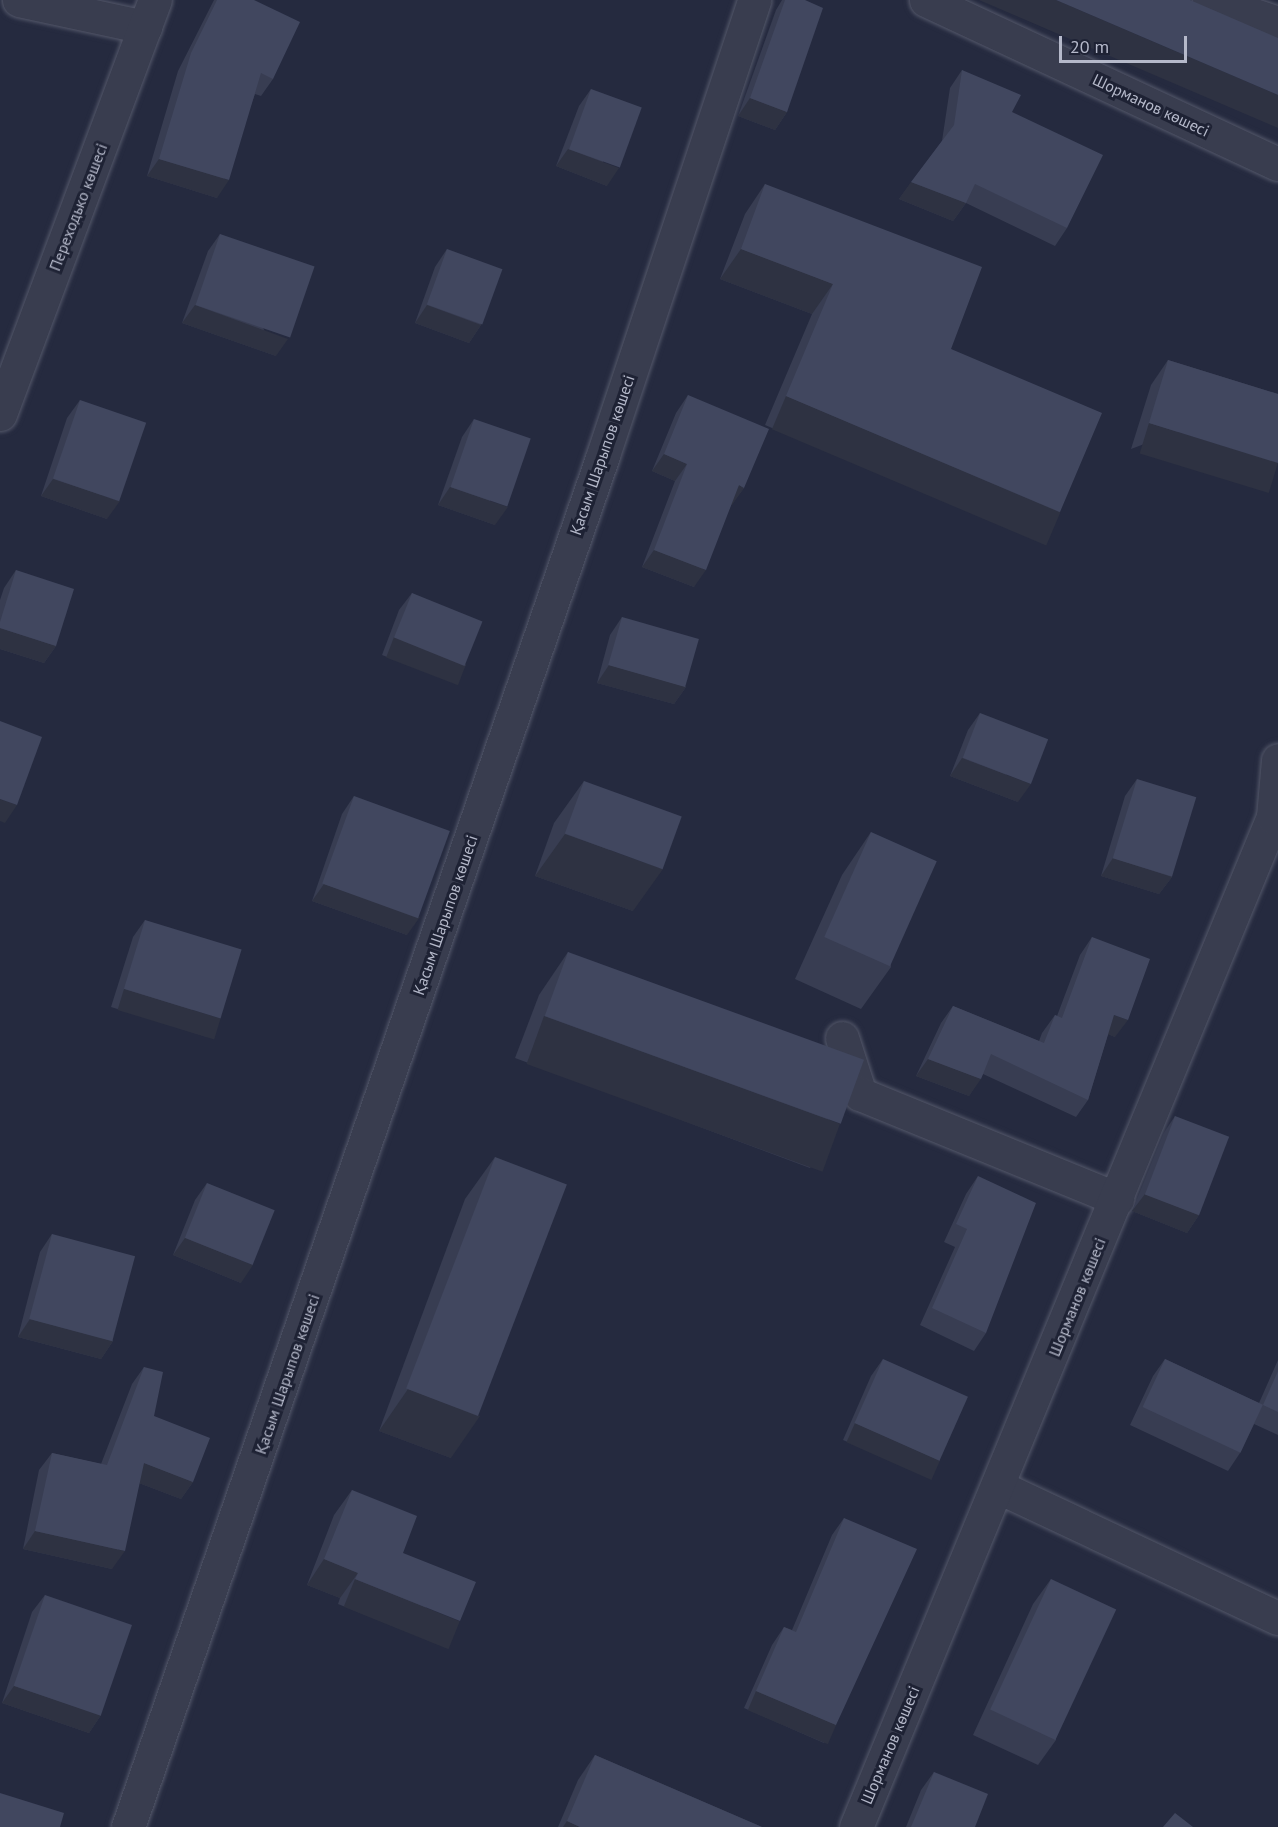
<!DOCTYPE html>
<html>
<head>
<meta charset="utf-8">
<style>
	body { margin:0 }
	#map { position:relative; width:1278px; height:1827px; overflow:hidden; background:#252a3f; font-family:"PT Sans",sans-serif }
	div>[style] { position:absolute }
	.roads { filter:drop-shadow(0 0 2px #54586a) drop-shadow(0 0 2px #54586a) }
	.minor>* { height:33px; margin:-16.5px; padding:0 16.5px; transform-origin:16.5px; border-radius:16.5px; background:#393d4f }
	.wall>* { inset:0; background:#383d52 }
	.shaded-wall>* { inset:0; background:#2e3242; transform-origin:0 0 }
	.building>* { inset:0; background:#41475f; transform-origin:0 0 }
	span { translate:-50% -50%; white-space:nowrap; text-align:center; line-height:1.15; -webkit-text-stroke:6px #1e2234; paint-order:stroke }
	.street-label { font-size:16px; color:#b5b9ca }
	.scale { position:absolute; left:1059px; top:36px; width:128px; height:27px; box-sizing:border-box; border:3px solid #b5b9ca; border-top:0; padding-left:8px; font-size:18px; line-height:21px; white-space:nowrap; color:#b5b9ca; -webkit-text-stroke:4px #1e2234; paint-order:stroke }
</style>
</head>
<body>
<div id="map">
	<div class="roads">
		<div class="minor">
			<i style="left:19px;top:0;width:129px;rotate:12.1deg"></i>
			<i style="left:926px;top:0;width:388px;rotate:25deg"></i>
			<i style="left:1209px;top:0;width:73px;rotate:18.4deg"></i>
			<i style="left:0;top:414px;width:442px;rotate:-69.5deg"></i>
			<i style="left:842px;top:1038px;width:59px;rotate:72.2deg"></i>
			<i style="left:860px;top:1094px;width:278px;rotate:22.2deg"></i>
			<i style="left:999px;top:1487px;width:308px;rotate:25.2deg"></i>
			<i style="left:128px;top:1827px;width:1452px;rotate:-70.9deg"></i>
			<i style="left:603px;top:455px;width:479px;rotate:-71.6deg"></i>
			<i style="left:856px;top:1827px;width:1093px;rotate:-67.57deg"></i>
			<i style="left:1273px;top:817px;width:57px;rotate:-85deg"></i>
		</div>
	</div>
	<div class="wall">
		<i style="clip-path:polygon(214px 0,254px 0,273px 79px,261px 96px,255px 94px,217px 198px,147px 176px,178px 71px)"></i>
		<i style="clip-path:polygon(782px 0,805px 0,787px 112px,775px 130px,738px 116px,776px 10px)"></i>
		<i style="clip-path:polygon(962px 70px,1012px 112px,1067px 228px,1055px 246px,966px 203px,953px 221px,899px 199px,942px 141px,950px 88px)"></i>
		<i style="clip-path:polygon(591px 89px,607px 186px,556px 166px,579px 106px)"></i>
		<i style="clip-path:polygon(765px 184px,951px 349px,1060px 512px,1040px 542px,765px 425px,812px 314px,720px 279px,745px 214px)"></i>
		<i style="clip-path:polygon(220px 234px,276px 356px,182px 323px,208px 251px)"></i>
		<i style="clip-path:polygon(447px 249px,481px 325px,469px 343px,415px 323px,435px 267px)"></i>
		<i style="clip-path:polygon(1168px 360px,1278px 394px,1131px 449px,1151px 385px)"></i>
		<i style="clip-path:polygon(688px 395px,744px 488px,731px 505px,694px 587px,642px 567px,675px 481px,652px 471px,676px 413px)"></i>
		<i style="clip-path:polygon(80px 400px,107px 519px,41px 496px,67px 418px)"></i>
		<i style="clip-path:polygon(474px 419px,495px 525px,438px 505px,462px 437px)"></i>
		<i style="clip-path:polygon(16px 570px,56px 646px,44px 663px,0 649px,0 600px,4px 588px)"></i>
		<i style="clip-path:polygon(412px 593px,466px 665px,454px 683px,382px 655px,399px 610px)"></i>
		<i style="clip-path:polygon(622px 617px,686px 687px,674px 704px,597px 683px,610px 635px)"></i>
		<i style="clip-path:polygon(980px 713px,1018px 802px,950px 776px,968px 730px)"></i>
		<i style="clip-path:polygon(1137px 779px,1172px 877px,1159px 894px,1101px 876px,1125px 796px)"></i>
		<i style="clip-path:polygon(584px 781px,633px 911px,535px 876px,554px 823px)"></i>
		<i style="clip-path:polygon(354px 796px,407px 935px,312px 901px,342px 814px)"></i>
		<i style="clip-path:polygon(871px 832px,891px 967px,861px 1009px,795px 979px,842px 875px)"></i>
		<i style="clip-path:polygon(145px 920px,207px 1037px,111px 1007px,133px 937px)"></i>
		<i style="clip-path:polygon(1092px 937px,1115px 1037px,1108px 1034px,1088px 1100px,1076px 1117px,983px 1074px,969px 1096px,916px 1076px,941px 1023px,953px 1006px,1039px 1041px,1042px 1033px,1055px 1015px,1057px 1016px,1080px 955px)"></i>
		<i style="clip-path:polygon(568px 952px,839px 1126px,810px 1168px,515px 1058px,539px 995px)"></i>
		<i style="clip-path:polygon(1175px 1116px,1199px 1215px,1187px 1233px,1132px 1211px,1163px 1134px)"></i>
		<i style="clip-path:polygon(495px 1157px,451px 1458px,379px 1431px,465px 1199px)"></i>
		<i style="clip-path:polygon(978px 1176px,986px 1333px,974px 1351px,920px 1325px,955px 1247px,944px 1242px,966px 1194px)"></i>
		<i style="clip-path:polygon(207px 1183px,241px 1283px,173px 1255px,195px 1200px)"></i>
		<i style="clip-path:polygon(52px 1234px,113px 1341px,101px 1359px,18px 1337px,40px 1252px)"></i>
		<i style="clip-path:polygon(883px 1359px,940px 1460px,928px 1477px,843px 1440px,871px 1376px)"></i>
		<i style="clip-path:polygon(1165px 1359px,1259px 1403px,1278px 1360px,1278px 1435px,1254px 1424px,1240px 1453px,1228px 1471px,1130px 1425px,1153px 1376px)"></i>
		<i style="clip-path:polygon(144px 1367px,154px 1416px,193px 1482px,181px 1499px,139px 1483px,112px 1569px,23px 1549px,39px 1470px,52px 1453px,101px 1464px,132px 1384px)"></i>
		<i style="clip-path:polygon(352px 1490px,403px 1553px,442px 1646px,338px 1604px,340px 1598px,307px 1585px,334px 1515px)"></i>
		<i style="clip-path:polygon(844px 1518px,836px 1725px,824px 1743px,744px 1708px,772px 1645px,784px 1627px,792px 1630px,832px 1535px)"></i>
		<i style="clip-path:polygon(1051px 1579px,1056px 1740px,1038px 1765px,973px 1735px,1033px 1604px)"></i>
		<i style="clip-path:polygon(45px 1595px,101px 1715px,89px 1733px,2px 1703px,32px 1612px)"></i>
		<i style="clip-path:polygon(595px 1755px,762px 1827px,558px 1827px,578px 1780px)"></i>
		<i style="clip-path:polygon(934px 1772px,975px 1827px,906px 1827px,921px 1790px)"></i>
	</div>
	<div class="shaded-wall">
		<i style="clip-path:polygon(979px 0,1056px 0,1278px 95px,1278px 128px)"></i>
		<i style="clip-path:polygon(750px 98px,787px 112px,775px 130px,738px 116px)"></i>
		<i style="clip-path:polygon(568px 149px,619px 168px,607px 186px,556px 166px)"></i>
		<i style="clip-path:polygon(159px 159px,229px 180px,217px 198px,147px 176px)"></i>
		<i style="clip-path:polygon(911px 182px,966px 203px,953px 221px,899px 199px)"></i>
		<i style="clip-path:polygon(741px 249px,833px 284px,812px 314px,720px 279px)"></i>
		<i style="clip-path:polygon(195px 305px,288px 339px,276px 356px,182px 323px)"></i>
		<i style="clip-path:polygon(427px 305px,481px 325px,469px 343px,415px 323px)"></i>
		<i style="left:786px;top:396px;width:298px;height:36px;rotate:23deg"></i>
		<i style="left:1149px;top:423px;width:135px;height:32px;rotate:17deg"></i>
		<i style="clip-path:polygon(664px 454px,687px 464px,675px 481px,652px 471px)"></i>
		<i style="clip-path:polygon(53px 479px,120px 501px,107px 519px,41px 496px)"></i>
		<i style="clip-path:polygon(739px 485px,744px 488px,732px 505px,727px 503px)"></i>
		<i style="clip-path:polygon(450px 487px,508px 507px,495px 525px,438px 505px)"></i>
		<i style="clip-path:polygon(654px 550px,706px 570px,694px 587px,642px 567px)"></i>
		<i style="clip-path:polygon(0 628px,56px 646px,44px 663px,0 649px)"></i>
		<i style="left:394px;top:637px;width:77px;height:22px;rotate:21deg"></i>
		<i style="clip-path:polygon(609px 665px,686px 687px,674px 704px,597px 683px)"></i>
		<i style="clip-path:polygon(962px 758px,1031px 784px,1018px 802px,950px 776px)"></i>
		<i style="clip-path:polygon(0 799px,17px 805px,5px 823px,0 821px)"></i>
		<i style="clip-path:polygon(565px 834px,663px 869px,633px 911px,535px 876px)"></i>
		<i style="clip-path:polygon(1113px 858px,1172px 877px,1159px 894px,1101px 876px)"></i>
		<i style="clip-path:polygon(324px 884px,420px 917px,407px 935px,312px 901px)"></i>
		<i style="left:124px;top:989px;width:101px;height:22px;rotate:17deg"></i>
		<i style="clip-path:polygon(1114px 1015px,1128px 1020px,1115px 1037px,1102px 1032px)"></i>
		<i style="left:544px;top:1016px;width:315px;height:51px;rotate:20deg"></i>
		<i style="clip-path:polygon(928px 1059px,981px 1079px,969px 1096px,916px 1076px)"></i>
		<i style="clip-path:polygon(1145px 1194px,1199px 1215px,1187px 1233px,1132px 1211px)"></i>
		<i style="clip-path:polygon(185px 1238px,253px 1265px,241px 1283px,173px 1255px)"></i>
		<i style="clip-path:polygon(30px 1319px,113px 1341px,101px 1359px,18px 1337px)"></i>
		<i style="clip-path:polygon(408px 1389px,480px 1416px,451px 1458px,379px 1431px)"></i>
		<i style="left:855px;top:1423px;width:93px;height:21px;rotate:24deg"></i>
		<i style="clip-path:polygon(144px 1463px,193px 1482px,181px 1499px,131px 1480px)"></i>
		<i style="clip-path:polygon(35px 1531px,125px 1551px,112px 1569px,23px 1549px)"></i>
		<i style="clip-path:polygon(324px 1559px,358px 1573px,340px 1598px,307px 1585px)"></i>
		<i style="left:355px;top:1579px;width:113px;height:30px;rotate:22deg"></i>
		<i style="clip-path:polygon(14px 1686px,101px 1715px,89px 1733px,2px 1703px)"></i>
		<i style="left:756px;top:1691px;width:87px;height:21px;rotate:23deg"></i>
		<i style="clip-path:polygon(567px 1821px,580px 1827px,563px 1827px)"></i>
	</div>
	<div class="building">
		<i style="clip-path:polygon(217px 0,254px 0,300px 22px,273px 79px,261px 73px,229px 180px,159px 159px,191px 53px)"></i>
		<i style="clip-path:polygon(785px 0,805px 0,823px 8px,787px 112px,750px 98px)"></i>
		<i style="clip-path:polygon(1056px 0,1190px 0,1278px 38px,1278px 95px)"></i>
		<i style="clip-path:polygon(962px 70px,1021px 95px,1012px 112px,1103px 155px,1067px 228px,975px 184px,966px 203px,911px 182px,954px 125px)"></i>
		<i style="left:591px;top:89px;width:54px;height:64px;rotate:20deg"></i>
		<i style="clip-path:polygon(765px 184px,982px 267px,951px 349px,1102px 413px,1060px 512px,786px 396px,833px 284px,741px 249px)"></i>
		<i style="left:220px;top:234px;width:100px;height:75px;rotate:19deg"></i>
		<i style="left:447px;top:249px;width:59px;height:59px;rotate:20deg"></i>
		<i style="clip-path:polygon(1168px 360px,1278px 394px,1278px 463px,1149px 423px)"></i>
		<i style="clip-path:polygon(688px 395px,769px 429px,744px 488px,739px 485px,706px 570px,654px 550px,687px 464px,664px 454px)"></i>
		<i style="left:80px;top:400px;width:70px;height:83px;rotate:19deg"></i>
		<i style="left:474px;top:419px;width:60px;height:72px;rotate:19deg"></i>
		<i style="clip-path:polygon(16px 570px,74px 589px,56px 646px,0 628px,0 622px)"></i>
		<i style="left:412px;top:593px;width:76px;height:48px;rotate:22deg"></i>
		<i style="left:622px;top:617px;width:80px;height:50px;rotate:16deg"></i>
		<i style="left:980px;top:713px;width:73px;height:48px;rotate:21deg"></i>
		<i style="clip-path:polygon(0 721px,42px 737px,17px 805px,0 799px)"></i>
		<i style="left:1137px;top:779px;width:62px;height:83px;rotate:17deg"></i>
		<i style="left:584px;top:781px;width:104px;height:56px;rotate:20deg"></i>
		<i style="left:354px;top:796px;width:102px;height:93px;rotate:20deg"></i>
		<i style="left:871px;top:832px;width:72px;height:115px;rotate:24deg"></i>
		<i style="left:145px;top:920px;width:101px;height:72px;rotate:17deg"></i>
		<i style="clip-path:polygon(1092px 937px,1150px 959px,1128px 1020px,1114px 1015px,1088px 1100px,991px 1054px,981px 1079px,928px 1059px,953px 1006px,1044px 1043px,1055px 1015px,1062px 1018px)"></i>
		<i style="left:568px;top:952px;width:315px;height:68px;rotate:20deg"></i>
		<i style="left:1175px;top:1116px;width:58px;height:84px;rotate:21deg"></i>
		<i style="left:495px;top:1157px;width:77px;height:248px;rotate:21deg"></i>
		<i style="clip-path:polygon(978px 1176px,1036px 1203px,986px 1333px,932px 1308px,967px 1229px,956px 1224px)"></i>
		<i style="left:207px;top:1183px;width:73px;height:59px;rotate:22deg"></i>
		<i style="left:52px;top:1234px;width:86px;height:88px;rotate:15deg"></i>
		<i style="left:883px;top:1359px;width:93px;height:70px;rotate:24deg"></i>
		<i style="left:1165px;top:1359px;width:108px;height:53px;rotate:25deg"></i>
		<i style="clip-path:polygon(144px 1367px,163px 1372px,154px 1416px,210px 1438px,193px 1482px,144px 1463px,125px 1551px,35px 1531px,52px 1453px,107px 1465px)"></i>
		<i style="clip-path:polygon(1278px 1371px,1278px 1412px,1263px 1405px)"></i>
		<i style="clip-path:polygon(352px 1490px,417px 1516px,403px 1553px,476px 1582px,460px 1621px,355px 1579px,358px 1573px,324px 1559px)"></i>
		<i style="clip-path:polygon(844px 1518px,917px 1549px,836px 1725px,756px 1691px,784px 1627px,796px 1632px)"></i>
		<i style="left:1051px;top:1579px;width:72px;height:144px;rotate:25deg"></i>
		<i style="left:45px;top:1595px;width:92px;height:96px;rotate:19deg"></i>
		<i style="clip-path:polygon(595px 1755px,762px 1827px,580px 1827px,567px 1821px)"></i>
		<i style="clip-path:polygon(934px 1772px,988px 1794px,975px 1827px,911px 1827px)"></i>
		<i style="clip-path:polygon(0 1793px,64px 1813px,60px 1827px,0 1827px)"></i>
		<i style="clip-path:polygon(1175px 1813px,1193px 1827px,1163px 1827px)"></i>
	</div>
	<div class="street-label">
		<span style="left:1151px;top:105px;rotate:25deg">Шорманов көшесі</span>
		<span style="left:78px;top:207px;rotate:-69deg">Переходько көшесі</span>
		<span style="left:602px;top:455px;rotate:-71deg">Қасым Шарыпов көшесі</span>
		<span style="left:445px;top:915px;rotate:-71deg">Қасым Шарыпов көшесі</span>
		<span style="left:1077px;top:1297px;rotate:-68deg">Шорманов көшесі</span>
		<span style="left:287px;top:1374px;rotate:-71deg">Қасым Шарыпов көшесі</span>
		<span style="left:890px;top:1745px;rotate:-67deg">Шорманов көшесі</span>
	</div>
	<div class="scale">20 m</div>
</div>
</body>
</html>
